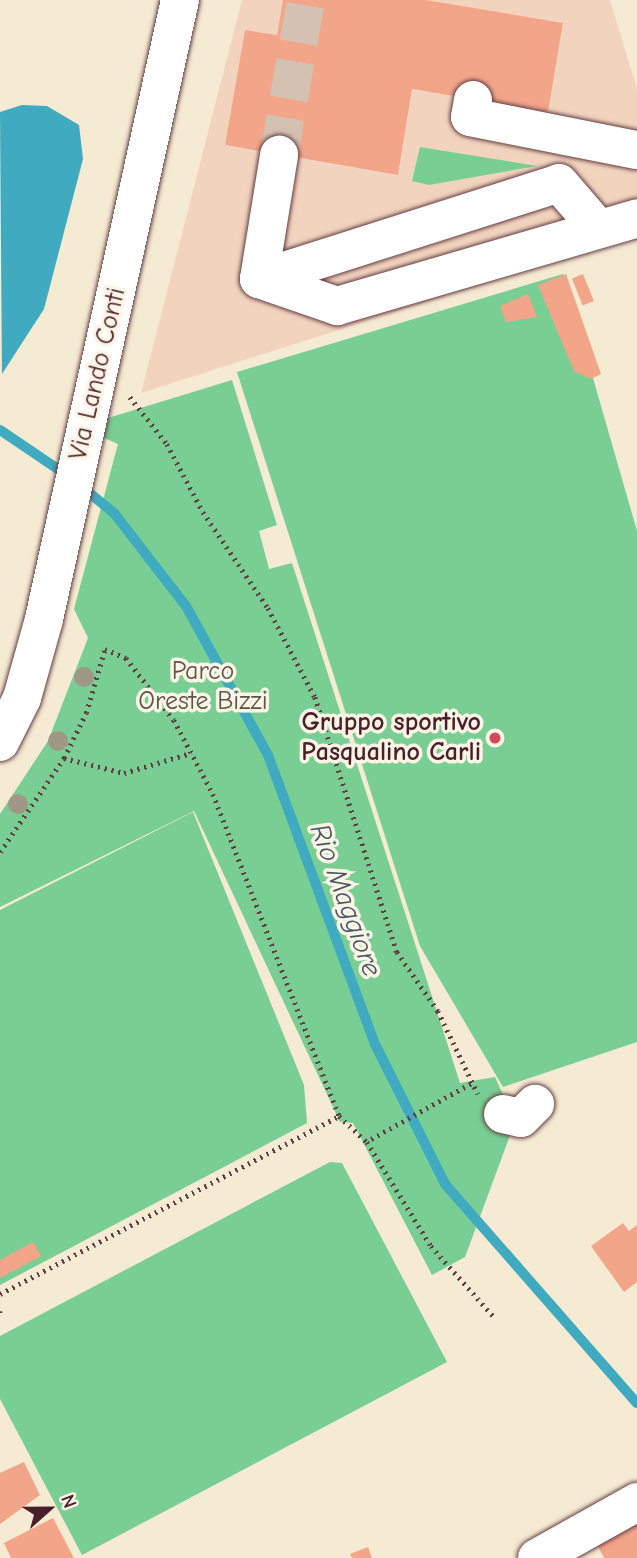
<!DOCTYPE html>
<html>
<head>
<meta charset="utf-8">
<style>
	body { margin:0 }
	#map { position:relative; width:637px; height:1558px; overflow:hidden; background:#f5ead2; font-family:"Comic Neue",sans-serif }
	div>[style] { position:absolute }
	.built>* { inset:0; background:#f2d4be }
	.green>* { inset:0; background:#78ce93 }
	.water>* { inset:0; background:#40aac0 }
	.stream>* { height:10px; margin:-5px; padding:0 5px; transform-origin:5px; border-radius:5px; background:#40aac0 }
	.building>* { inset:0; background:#f3a58a; transform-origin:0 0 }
	.minor-tunnel>* { height:38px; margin-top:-19px; transform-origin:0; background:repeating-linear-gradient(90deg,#d3c1b1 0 38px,transparent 0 57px) }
	.path>* { height:4.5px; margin-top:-2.25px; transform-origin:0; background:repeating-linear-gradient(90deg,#643d44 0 2px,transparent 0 7px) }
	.roads { filter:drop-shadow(0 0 2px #643d44) drop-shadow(0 0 2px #643d44) }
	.minor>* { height:38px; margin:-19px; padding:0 19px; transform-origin:19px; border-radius:19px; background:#fff }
	.trees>* { width:20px; height:20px; margin:-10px; border-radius:50%; background:#9f9887 }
	.dots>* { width:19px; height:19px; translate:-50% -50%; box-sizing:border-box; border:4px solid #fcf5e5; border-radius:50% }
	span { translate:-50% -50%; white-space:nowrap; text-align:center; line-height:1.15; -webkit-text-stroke:7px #fcf5e5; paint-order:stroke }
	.street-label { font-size:26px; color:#4a1f2b }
	.park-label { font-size:26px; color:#58544a }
	.poi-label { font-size:26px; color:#4a1f2b; font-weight:700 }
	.right { translate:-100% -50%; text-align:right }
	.water-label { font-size:28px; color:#465767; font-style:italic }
	.north { position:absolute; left:14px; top:1474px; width:70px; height:70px; -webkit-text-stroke:5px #fcf5e5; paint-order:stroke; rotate:69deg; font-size:19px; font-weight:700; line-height:28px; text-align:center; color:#4a1f2b }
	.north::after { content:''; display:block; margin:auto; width:24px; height:32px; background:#4a1f2b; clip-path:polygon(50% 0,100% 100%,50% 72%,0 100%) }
</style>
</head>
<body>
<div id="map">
	<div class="built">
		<i style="clip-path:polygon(242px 0,283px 0,277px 35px,245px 30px,225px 145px,398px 175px,412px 89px,548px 112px,563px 24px,426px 0,610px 0,637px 89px,637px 235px,141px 393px)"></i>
	</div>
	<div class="green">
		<i style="clip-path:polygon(420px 147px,537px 166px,429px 185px,412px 181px)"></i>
		<i style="clip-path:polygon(563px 274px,637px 531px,637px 1042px,503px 1087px,420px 946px,237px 372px)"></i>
		<i style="clip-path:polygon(232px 380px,277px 525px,259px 531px,269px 569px,292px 563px,460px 1083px,495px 1077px,515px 1122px,465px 1257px,432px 1275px,353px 1123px,340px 1122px,194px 811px,0 907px,0 814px,48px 741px,88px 638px,74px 609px,118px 444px,102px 437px,108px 418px)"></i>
		<i style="clip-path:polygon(193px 812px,304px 1085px,307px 1123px,0 1285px,0 910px)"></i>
		<i style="clip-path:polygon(330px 1162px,342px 1163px,447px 1362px,82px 1555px,0 1399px,0 1336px)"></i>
	</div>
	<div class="water">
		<i style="clip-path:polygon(22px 105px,47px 106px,79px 125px,83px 159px,44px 309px,2px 374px,0 112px)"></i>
	</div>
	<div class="stream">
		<i style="left:0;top:430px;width:82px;rotate:34.1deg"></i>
		<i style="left:82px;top:487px;width:41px;rotate:39.1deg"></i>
		<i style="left:114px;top:513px;width:118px;rotate:52.3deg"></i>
		<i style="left:186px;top:606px;width:170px;rotate:61.2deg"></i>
		<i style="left:268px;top:755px;width:308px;rotate:69.7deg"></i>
		<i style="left:375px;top:1044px;width:157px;rotate:63.4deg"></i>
		<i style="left:445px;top:1184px;width:291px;rotate:48.8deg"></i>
	</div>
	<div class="building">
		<i style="clip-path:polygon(283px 0,426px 0,563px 23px,548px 112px,412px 89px,398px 175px,225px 145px,245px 30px,277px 35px)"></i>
		<i style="clip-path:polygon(566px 274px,601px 374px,591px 379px,574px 371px,538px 285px)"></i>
		<i style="left:583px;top:274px;width:29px;height:12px;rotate:68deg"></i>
		<i style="clip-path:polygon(528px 294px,537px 317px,506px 322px,500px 306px)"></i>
		<i style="clip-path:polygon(623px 1223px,629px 1231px,637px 1225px,637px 1282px,624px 1292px,591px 1246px)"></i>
		<i style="clip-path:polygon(33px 1242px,41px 1256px,0 1278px,0 1260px)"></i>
		<i style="clip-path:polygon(24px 1462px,40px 1495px,0 1524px,0 1473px)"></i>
		<i style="clip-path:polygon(53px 1518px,74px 1558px,11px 1558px,4px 1543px)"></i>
		<i style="clip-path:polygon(637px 1521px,637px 1558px,604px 1558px,597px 1544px)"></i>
		<i style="clip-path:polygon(368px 1547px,372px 1558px,352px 1558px,350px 1554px)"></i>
	</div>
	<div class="minor-tunnel">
		<i style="left:279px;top:155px;width:157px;rotate:-80.1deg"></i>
	</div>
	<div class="path">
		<i style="left:130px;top:397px;width:60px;rotate:51.8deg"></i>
		<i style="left:167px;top:444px;width:77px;rotate:62.1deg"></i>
		<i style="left:203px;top:512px;width:116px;rotate:55.9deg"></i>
		<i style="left:268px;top:608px;width:101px;rotate:62.2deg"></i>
		<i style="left:315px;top:697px;width:268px;rotate:72.2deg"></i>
		<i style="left:397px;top:952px;width:72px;rotate:55.2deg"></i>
		<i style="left:438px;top:1011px;width:92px;rotate:64.3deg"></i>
		<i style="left:64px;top:758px;width:62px;rotate:14deg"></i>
		<i style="left:124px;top:773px;width:70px;rotate:-16.6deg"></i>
		<i style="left:0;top:852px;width:114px;rotate:-55.8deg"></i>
		<i style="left:64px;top:758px;width:50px;rotate:-63.9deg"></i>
		<i style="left:86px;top:713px;width:67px;rotate:-73.5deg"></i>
		<i style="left:105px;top:649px;width:23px;rotate:23deg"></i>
		<i style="left:126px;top:658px;width:78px;rotate:52.3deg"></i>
		<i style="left:174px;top:720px;width:84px;rotate:62.2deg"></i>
		<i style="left:213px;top:794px;width:346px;rotate:68.6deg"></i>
		<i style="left:471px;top:1084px;width:119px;rotate:150.9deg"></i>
		<i style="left:367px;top:1142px;width:122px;rotate:58.4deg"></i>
		<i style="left:431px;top:1246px;width:95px;rotate:48.4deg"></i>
		<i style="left:0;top:1294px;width:383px;rotate:-27.7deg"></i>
		<i style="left:339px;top:1116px;width:38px;rotate:43deg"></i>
		<i style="left:0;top:1311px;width:4px;rotate:90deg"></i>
	</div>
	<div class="roads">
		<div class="minor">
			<i style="left:473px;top:100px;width:17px;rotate:100deg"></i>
			<i style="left:470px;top:117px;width:170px;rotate:11.2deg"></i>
			<i style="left:259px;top:279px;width:83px;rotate:19.1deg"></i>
			<i style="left:337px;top:306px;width:313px;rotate:-16.3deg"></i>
			<i style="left:259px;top:279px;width:315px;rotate:-17.7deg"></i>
			<i style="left:559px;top:183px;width:58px;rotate:49.2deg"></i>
			<i style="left:259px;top:279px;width:126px;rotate:-80.8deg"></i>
			<i style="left:0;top:742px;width:49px;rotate:-63.4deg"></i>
			<i style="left:22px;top:698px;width:82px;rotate:-74.4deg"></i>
			<i style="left:44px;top:619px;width:634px;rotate:-77.61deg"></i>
			<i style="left:503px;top:1114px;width:18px;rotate:13deg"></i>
			<i style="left:521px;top:1118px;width:20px;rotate:-45deg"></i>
			<i style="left:537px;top:1558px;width:115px;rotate:-29.2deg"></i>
		</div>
	</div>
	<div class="trees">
		<i style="left:84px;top:677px"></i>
		<i style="left:58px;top:741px"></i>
		<i style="left:18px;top:804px"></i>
	</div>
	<div class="dots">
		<i style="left:495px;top:738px;background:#d1495b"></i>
	</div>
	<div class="street-label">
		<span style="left:98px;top:374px;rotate:-77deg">Via Lando Conti</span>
	</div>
	<div class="park-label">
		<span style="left:203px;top:687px">Parco<br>Oreste Bizzi</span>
	</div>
	<div class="poi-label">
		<span class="right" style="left:481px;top:738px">Gruppo sportivo<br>Pasqualino Carli</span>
	</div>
	<div class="water-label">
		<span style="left:346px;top:900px;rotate:70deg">Rio Maggiore</span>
	</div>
	<div class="north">N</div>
</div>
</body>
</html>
